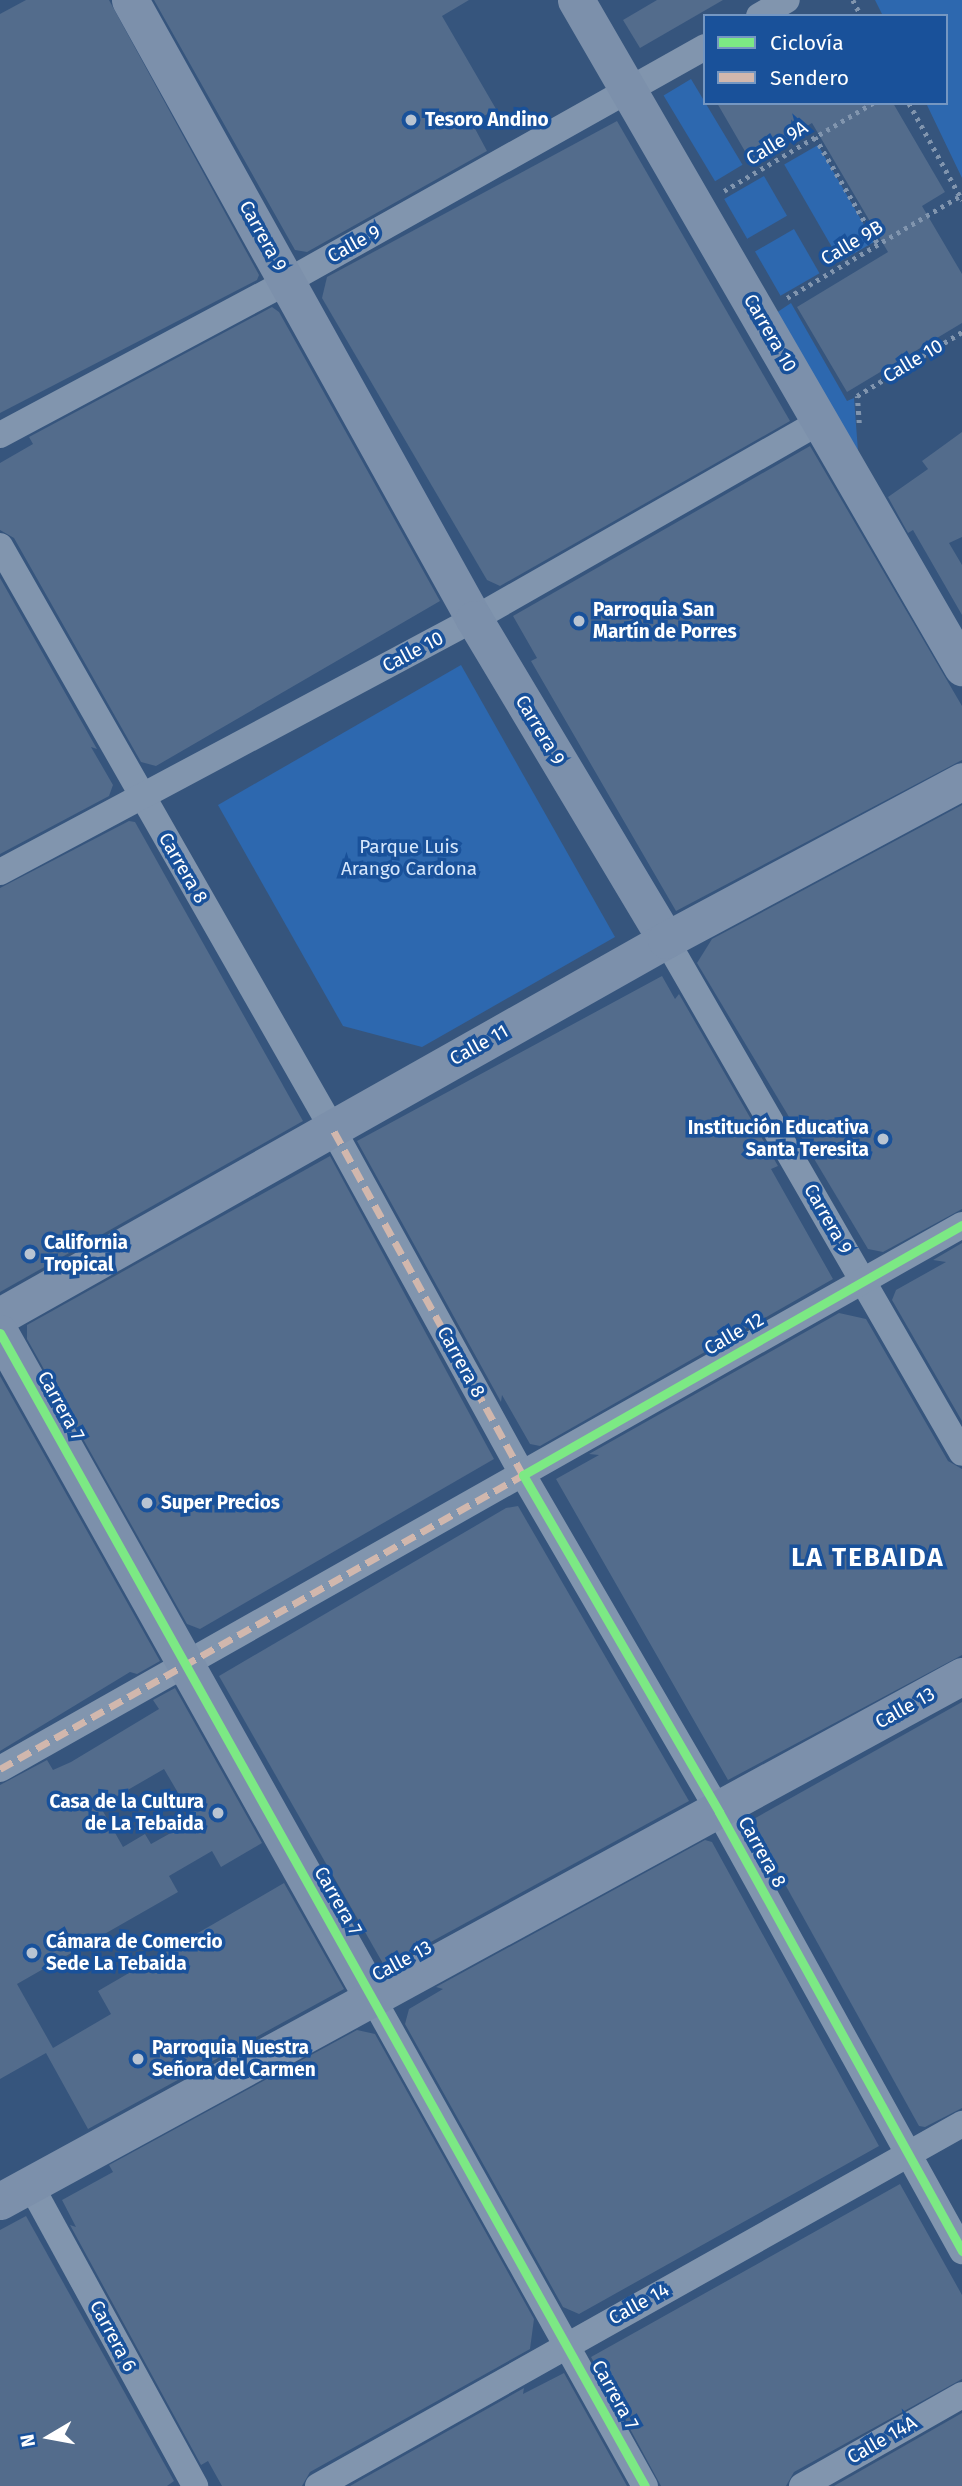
<!DOCTYPE html>
<html>
<head>
<meta charset="utf-8">
<style>
	body { margin:0 }
	#map { position:relative; width:962px; height:2486px; overflow:hidden; background:#36557d; font-family:"Fira Sans",sans-serif }
	div>[style] { position:absolute }
	.green>* { inset:0; background:#2d68af; transform-origin:0 0 }
	.building>* { inset:0; background:#536c8c }
	.path>* { height:4.5px; margin-top:-2.25px; transform-origin:0; background:repeating-linear-gradient(90deg,#8195ae 0 3.5px,transparent 0 8.5px) }
	.street>* { height:26px; margin:-13px; padding:0 13px; transform-origin:13px; border-radius:13px; background:#8195ae }
	.secondary>* { height:37px; margin:-18.5px; padding:0 18.5px; transform-origin:18.5px; border-radius:18.5px; background:#7c90ab }
	.quiet>* { height:7px; margin-top:-3.5px; transform-origin:0; background:repeating-linear-gradient(90deg,#d1b7ad 0 14px,transparent 0 21px) }
	.cycleway>* { height:9px; margin:-4.5px; padding:0 4.5px; transform-origin:4.5px; border-radius:4.5px; background:#7ce984 }
	.dots>* { width:19px; height:19px; translate:-50% -50%; box-sizing:border-box; border:4px solid #19519a; border-radius:50% }
	span { translate:-50% -50%; white-space:nowrap; text-align:center; line-height:1.15; -webkit-text-stroke:7px #19519a; paint-order:stroke }
	.poi-label { font-size:19px; color:#fff; font-weight:700 }
	.left { translate:0 -50%; text-align:left }
	.right { translate:-100% -50%; text-align:right }
	.street-label { font-size:19px; color:#fff }
	.park-label { font-size:19px; color:#d6e7fc }
	.district-label { font-size:26px; color:#fff; font-weight:700; letter-spacing:2px }
	.legend { position:absolute; left:703px; top:14px; width:245px; height:91px; box-sizing:border-box; background:#19519a; border:2px solid #7597c2; margin:0; padding:9px 12px; list-style:none; font-size:21px; color:#fff }
	.legend li { display:flex; align-items:center; gap:14px; height:35px }
	.legend b { width:35px; border:2px solid #7597c2 }
	.north { position:absolute; left:14px; top:2402px; width:70px; height:70px; -webkit-text-stroke:5px #19519a; paint-order:stroke; rotate:260deg; font-size:19px; font-weight:700; line-height:28px; text-align:center; color:#fff }
	.north::after { content:''; display:block; margin:auto; width:24px; height:32px; background:#fff; clip-path:polygon(50% 0,100% 100%,50% 72%,0 100%) }
</style>
</head>
<body>
<div id="map">
	<div class="green">
		<i style="clip-path:polygon(875px 0,962px 0,962px 178px,926px 103px,946px 103px,946px 16px,883px 16px)"></i>
		<i style="left:691px;top:79px;width:100px;height:32px;rotate:59deg"></i>
		<i style="left:818px;top:145px;width:112px;height:39px;rotate:60deg"></i>
		<i style="left:764px;top:176px;width:46px;height:46px;rotate:60deg"></i>
		<i style="left:794px;top:229px;width:51px;height:45px;rotate:60deg"></i>
		<i style="clip-path:polygon(791px 303px,847px 401px,854px 398px,858px 451px,776px 313px)"></i>
		<i style="clip-path:polygon(461px 665px,615px 937px,422px 1047px,343px 1026px,218px 805px)"></i>
	</div>
	<div class="building">
		<i style="clip-path:polygon(26px 0,109px 0,259px 275px,257px 280px,0 413px,0 14px)"></i>
		<i style="clip-path:polygon(154px 0,469px 0,442px 16px,496px 109px,472px 123px,487px 151px,307px 252px,295px 250px)"></i>
		<i style="clip-path:polygon(657px 0,723px 0,640px 48px,623px 20px)"></i>
		<i style="clip-path:polygon(717px 103px,893px 103px,945px 192px,922px 206px,962px 274px,962px 323px,847px 392px,797px 307px,888px 252px,812px 123px,750px 160px)"></i>
		<i style="clip-path:polygon(617px 121px,790px 421px,500px 586px,487px 580px,322px 298px,327px 277px)"></i>
		<i style="clip-path:polygon(272px 307px,279px 312px,440px 601px,156px 766px,141px 762px,14px 538px,0 530px,0 463px,33px 444px,29px 437px)"></i>
		<i style="clip-path:polygon(962px 432px,962px 537px,949px 543px,962px 565px,962px 615px,913px 530px,908px 533px,888px 497px,928px 469px,922px 461px)"></i>
		<i style="clip-path:polygon(810px 446px,962px 706px,962px 760px,676px 911px,531px 661px,537px 658px,513px 616px)"></i>
		<i style="clip-path:polygon(0 578px,97px 749px,91px 747px,113px 785px,109px 796px,0 854px)"></i>
		<i style="clip-path:polygon(962px 805px,962px 1209px,883px 1252px,868px 1249px,697px 963px,712px 939px)"></i>
		<i style="clip-path:polygon(129px 821px,135px 822px,303px 1121px,0 1292px,0 888px)"></i>
		<i style="clip-path:polygon(662px 976px,675px 999px,679px 994px,778px 1166px,771px 1169px,833px 1279px,540px 1446px,530px 1444px,502px 1395px,501px 1402px,357px 1141px)"></i>
		<i style="clip-path:polygon(330px 1156px,494px 1459px,200px 1629px,187px 1624px,27px 1339px,27px 1325px)"></i>
		<i style="clip-path:polygon(962px 1243px,962px 1421px,892px 1300px,896px 1290px,946px 1262px,933px 1260px)"></i>
		<i style="clip-path:polygon(839px 1313px,866px 1319px,948px 1461px,962px 1469px,962px 1655px,728px 1780px,556px 1479px,599px 1455px,589px 1454px)"></i>
		<i style="clip-path:polygon(0 1376px,160px 1661px,137px 1674px,130px 1672px,0 1751px)"></i>
		<i style="clip-path:polygon(518px 1506px,689px 1801px,385px 1967px,219px 1676px,506px 1508px)"></i>
		<i style="clip-path:polygon(evenodd,175px 1688px,262px 1843px,221px 1867px,212px 1851px,169px 1876px,178px 1892px,17px 1984px,53px 2048px,111px 2014px,98px 1991px,284px 1883px,344px 1989px,88px 2129px,46px 2053px,0 2079px,0 1785px,47px 1760px,53px 1770px,71px 1762px,159px 1709px,153px 1700px,175px 1688px,164px 1769px,194px 1820px,151px 1844px,145px 1834px,123px 1847px,100px 1806px,164px 1769px)"></i>
		<i style="clip-path:polygon(962px 1702px,962px 2108px,925px 2127px,919px 2126px,750px 1821px)"></i>
		<i style="clip-path:polygon(705px 1840px,712px 1842px,879px 2146px,579px 2314px,563px 2307px,405px 2024px,409px 2009px,443px 1989px,436px 1987px)"></i>
		<i style="clip-path:polygon(357px 2030px,375px 2034px,534px 2319px,530px 2349px,310px 2472px,302px 2486px,222px 2486px,208px 2461px,201px 2465px,70px 2225px,76px 2227px,62px 2200px,113px 2172px,109px 2165px)"></i>
		<i style="clip-path:polygon(900px 2184px,962px 2295px,962px 2379px,794px 2472px,786px 2486px,661px 2486px,591px 2357px)"></i>
		<i style="clip-path:polygon(26px 2216px,174px 2481px,167px 2486px,0 2486px,0 2230px)"></i>
		<i style="clip-path:polygon(564px 2373px,627px 2486px,350px 2486px,524px 2388px,523px 2394px)"></i>
		<i style="clip-path:polygon(962px 2413px,962px 2486px,834px 2486px)"></i>
	</div>
	<div class="path">
		<i style="left:853px;top:0;width:18px;rotate:63deg"></i>
		<i style="left:909px;top:103px;width:111px;rotate:61.3deg"></i>
		<i style="left:815px;top:137px;width:124px;rotate:59.5deg"></i>
		<i style="left:724px;top:191px;width:173px;rotate:-30.6deg"></i>
		<i style="left:787px;top:298px;width:201px;rotate:-30.5deg"></i>
		<i style="left:859px;top:423px;width:27px;rotate:-94deg"></i>
		<i style="left:857px;top:396px;width:123px;rotate:-31.4deg"></i>
	</div>
	<div class="street">
		<i style="left:759px;top:16px;width:32px;rotate:-30deg"></i>
		<i style="left:0;top:435px;width:327px;rotate:-28.1deg"></i>
		<i style="left:288px;top:281px;width:478px;rotate:-29.3deg"></i>
		<i style="left:0;top:546px;width:670px;rotate:60.3deg"></i>
		<i style="left:332px;top:1128px;width:396px;rotate:61.2deg"></i>
		<i style="left:523px;top:1475px;width:390px;rotate:59.8deg"></i>
		<i style="left:719px;top:1812px;width:502px;rotate:61.03deg"></i>
		<i style="left:0;top:872px;width:537px;rotate:-28.09deg"></i>
		<i style="left:474px;top:619px;width:400px;rotate:-29.7deg"></i>
		<i style="left:666px;top:940px;width:592px;rotate:60.02deg"></i>
		<i style="left:0;top:1769px;width:1105px;rotate:-29.49deg"></i>
		<i style="left:372px;top:1997px;width:560px;rotate:60.83deg"></i>
		<i style="left:31px;top:2186px;width:342px;rotate:61.3deg"></i>
		<i style="left:318px;top:2486px;width:739px;rotate:-29.34deg"></i>
		<i style="left:802px;top:2486px;width:184px;rotate:-29.6deg"></i>
	</div>
	<div class="secondary">
		<i style="left:130px;top:0;width:708px;rotate:60.94deg"></i>
		<i style="left:474px;top:619px;width:374px;rotate:59.1deg"></i>
		<i style="left:576px;top:0;width:771px;rotate:59.94deg"></i>
		<i style="left:0;top:1316px;width:765px;rotate:-29.45deg"></i>
		<i style="left:666px;top:940px;width:336px;rotate:-28.2deg"></i>
		<i style="left:0;top:1333px;width:761px;rotate:60.74deg"></i>
		<i style="left:0;top:2201px;width:1096px;rotate:-28.62deg"></i>
	</div>
	<div class="quiet">
		<i style="left:0;top:1769px;width:600px;rotate:-29.34deg"></i>
		<i style="left:523px;top:1475px;width:396px;rotate:-118.8deg"></i>
	</div>
	<div class="cycleway">
		<i style="left:962px;top:1225px;width:505px;rotate:150.34deg"></i>
		<i style="left:523px;top:1475px;width:390px;rotate:59.8deg"></i>
		<i style="left:719px;top:1812px;width:502px;rotate:61.03deg"></i>
		<i style="left:0;top:1333px;width:1321px;rotate:60.78deg"></i>
	</div>
	<div class="dots">
		<i style="left:411px;top:120px;background:#b9c4d2"></i>
		<i style="left:579px;top:621px;background:#b9c4d2"></i>
		<i style="left:883px;top:1139px;background:#b9c4d2"></i>
		<i style="left:30px;top:1254px;background:#b9c4d2"></i>
		<i style="left:147px;top:1503px;background:#b9c4d2"></i>
		<i style="left:218px;top:1813px;background:#b9c4d2"></i>
		<i style="left:32px;top:1953px;background:#b9c4d2"></i>
		<i style="left:138px;top:2059px;background:#b9c4d2"></i>
	</div>
	<div class="poi-label">
		<span class="left" style="left:425px;top:120px">Tesoro Andino</span>
		<span class="left" style="left:593px;top:621px">Parroquia San<br>Martín de Porres</span>
		<span class="right" style="left:869px;top:1139px">Institución Educativa<br>Santa Teresita</span>
		<span class="left" style="left:44px;top:1254px">California<br>Tropical</span>
		<span class="left" style="left:161px;top:1503px">Super Precios</span>
		<span class="right" style="left:204px;top:1813px">Casa de la Cultura<br>de La Tebaida</span>
		<span class="left" style="left:46px;top:1953px">Cámara de Comercio<br>Sede La Tebaida</span>
		<span class="left" style="left:152px;top:2059px">Parroquia Nuestra<br>Señora del Carmen</span>
	</div>
	<div class="street-label">
		<span style="left:777px;top:143px;rotate:-31deg">Calle 9A</span>
		<span style="left:263px;top:236px;rotate:61deg">Carrera 9</span>
		<span style="left:852px;top:243px;rotate:-31deg">Calle 9B</span>
		<span style="left:354px;top:244px;rotate:-29deg">Calle 9</span>
		<span style="left:770px;top:333px;rotate:60deg">Carrera 10</span>
		<span style="left:913px;top:361px;rotate:-31deg">Calle 10</span>
		<span style="left:413px;top:652px;rotate:-28deg">Calle 10</span>
		<span style="left:540px;top:730px;rotate:59deg">Carrera 9</span>
		<span style="left:183px;top:868px;rotate:60deg">Carrera 8</span>
		<span style="left:479px;top:1045px;rotate:-29deg">Calle 11</span>
		<span style="left:828px;top:1219px;rotate:60deg">Carrera 9</span>
		<span style="left:734px;top:1334px;rotate:-30deg">Calle 12</span>
		<span style="left:461px;top:1362px;rotate:61deg">Carrera 8</span>
		<span style="left:61px;top:1406px;rotate:61deg">Carrera 7</span>
		<span style="left:905px;top:1708px;rotate:-29deg">Calle 13</span>
		<span style="left:762px;top:1852px;rotate:61deg">Carrera 8</span>
		<span style="left:338px;top:1901px;rotate:60deg">Carrera 7</span>
		<span style="left:402px;top:1961px;rotate:-28deg">Calle 13</span>
		<span style="left:639px;top:2304px;rotate:-29deg">Calle 14</span>
		<span style="left:113px;top:2336px;rotate:62deg">Carrera 6</span>
		<span style="left:615px;top:2395px;rotate:61deg">Carrera 7</span>
		<span style="left:882px;top:2440px;rotate:-30deg">Calle 14A</span>
	</div>
	<div class="park-label">
		<span style="left:409px;top:858px">Parque Luis<br>Arango Cardona</span>
	</div>
	<div class="district-label">
		<span style="left:868px;top:1558px">LA TEBAIDA</span>
	</div>
	<ul class="legend">
	<li><b style="height:9px;background:#7ce984"></b>Ciclovía</li>
	<li><b style="height:9px;background:#d1b7ad"></b>Sendero</li>
	</ul>
	<div class="north">N</div>
</div>
</body>
</html>
